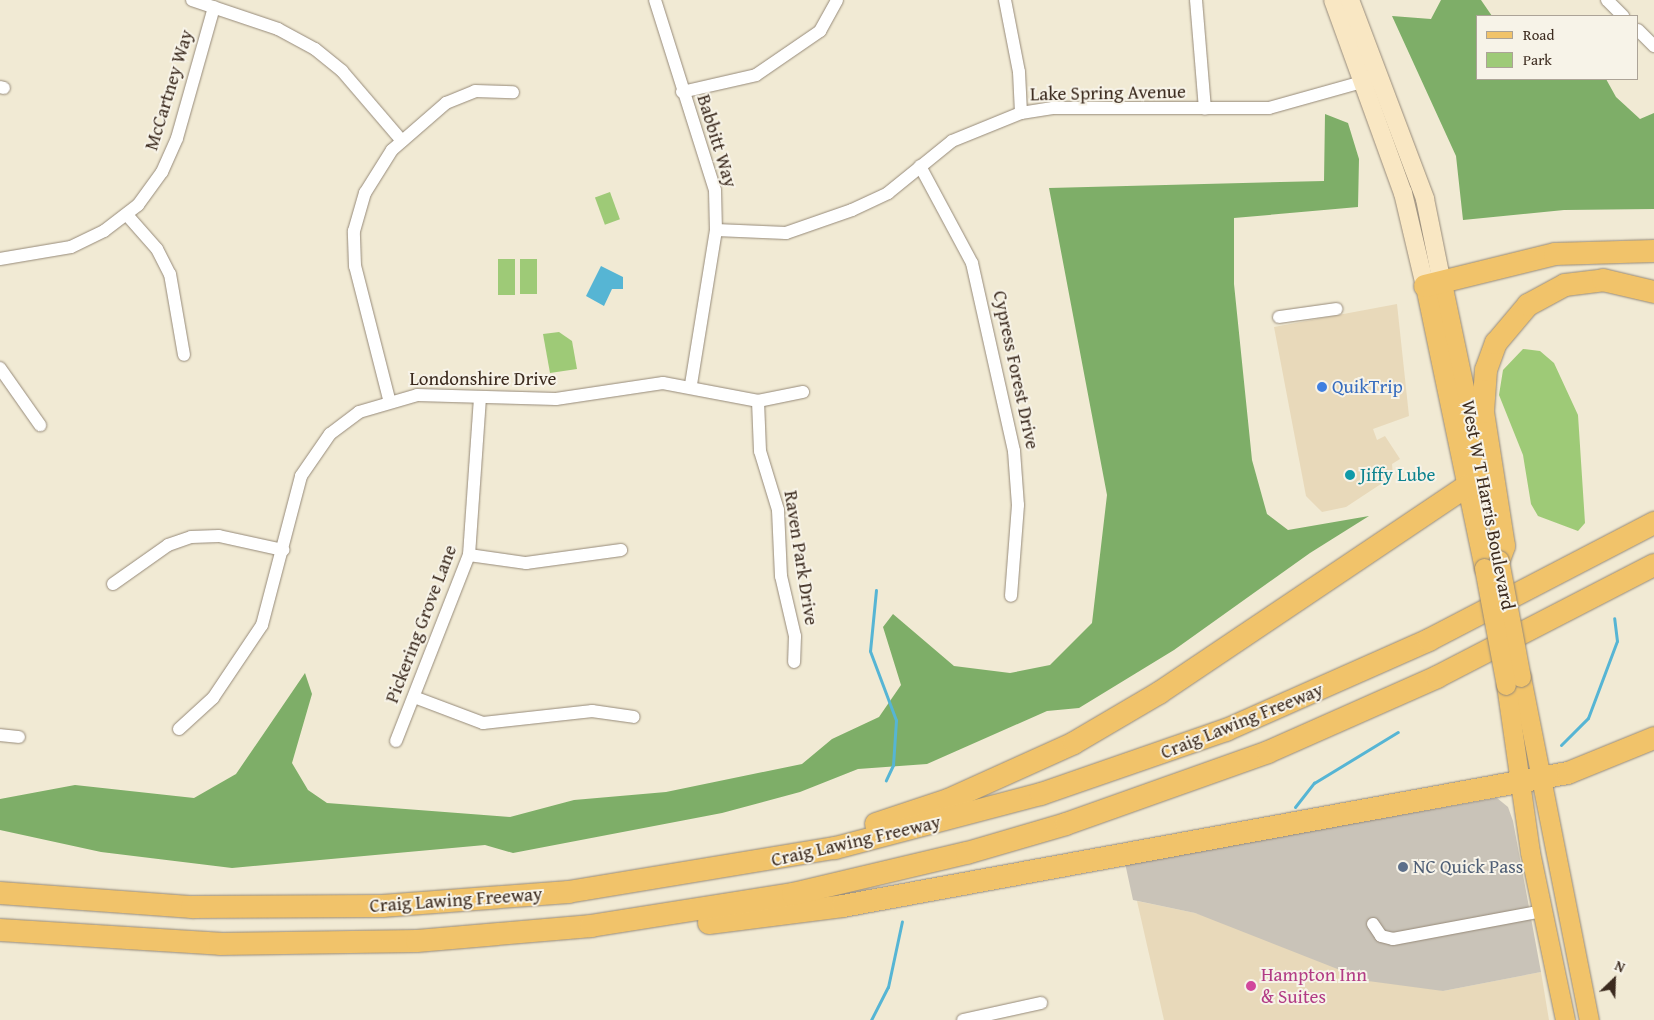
<!DOCTYPE html>
<html>
<head>
<meta charset="utf-8">
<style>
	body { margin:0 }
	#map { position:relative; width:1654px; height:1020px; overflow:hidden; background:#f1ead4; font-family:"Gentium Book Plus",serif }
	div>[style] { position:absolute }
	.built>* { inset:0; background:#e8d9ba }
	.industrial>* { inset:0; background:#c9c3b8 }
	.green>* { inset:0; background:#9eca77; transform-origin:0 0 }
	.forest>* { inset:0; background:#7eae68 }
	.water>* { inset:0; background:#56b5d4 }
	.stream>* { height:3px; margin:-1.5px; padding:0 1.5px; transform-origin:1.5px; border-radius:1.5px; background:#56b5d4 }
	.roads { filter:drop-shadow(0 0 1px #968a79) drop-shadow(0 0 1px #968a79) }
	.minor>* { height:12px; margin:-6px; padding:0 6px; transform-origin:6px; border-radius:6px; background:#fff }
	.secondary>* { height:18px; margin:-9px; padding:0 9px; transform-origin:9px; border-radius:9px; background:#f9e7c3 }
	.primary>* { height:19px; margin:-9.5px; padding:0 9.5px; transform-origin:9.5px; border-radius:9.5px; background:#f1c36a }
	.motorway>* { height:22px; margin:-11px; padding:0 11px; transform-origin:11px; border-radius:11px; background:#f1c36a }
	.bridges { filter:drop-shadow(0 0 1px #968a79) drop-shadow(0 0 1px #968a79) }
	.primary-bridge>* { height:19px; margin:-9.5px; padding:0 9.5px; transform-origin:9.5px; border-radius:9.5px; background:#f1c36a }
	.dots>* { width:14px; height:14px; translate:-50% -50%; box-sizing:border-box; border:2px solid #f7f3e8; border-radius:50% }
	span { translate:-50% -50%; white-space:nowrap; text-align:center; line-height:1.15; -webkit-text-stroke:4px #f7f3e8; paint-order:stroke }
	.street-label { font-size:19px; color:#3b2a1e }
	.shop-label { font-size:19px; color:#366cbe }
	.left { translate:0 -50%; text-align:left }
	.culture-label { font-size:19px; color:#0d838f }
	.service-label { font-size:19px; color:#4e5e75 }
	.hotel-label { font-size:19px; color:#b23c85 }
	.legend { position:absolute; left:1476px; top:15px; width:162px; height:65px; box-sizing:border-box; background:#f7f3e8; border:1px solid #aca397; margin:0; padding:6px 9px; list-style:none; font-size:15px; color:#3b2a1e }
	.legend li { display:flex; align-items:center; gap:10px; height:25px }
	.legend b { width:25px; border:1px solid #aca397 }
	.north { position:absolute; left:1589px; top:955px; width:50px; height:50px; -webkit-text-stroke:4px #f7f3e8; paint-order:stroke; rotate:24deg; font-size:14px; font-weight:700; line-height:20px; text-align:center; color:#3b2a1e }
	.north::after { content:''; display:block; margin:auto; width:18px; height:22px; background:#3b2a1e; clip-path:polygon(50% 0,100% 100%,50% 72%,0 100%) }
</style>
</head>
<body>
<div id="map">
	<div class="built">
		<i style="clip-path:polygon(1397px 304px,1409px 416px,1373px 429px,1377px 440px,1385px 436px,1400px 459px,1392px 464px,1393px 476px,1346px 507px,1322px 512px,1306px 496px,1274px 327px)"></i>
		<i style="clip-path:polygon(1137px 901px,1195px 913px,1443px 991px,1541px 972px,1549px 1020px,1164px 1020px)"></i>
	</div>
	<div class="industrial">
		<i style="clip-path:polygon(1497px 798px,1508px 807px,1513px 821px,1541px 972px,1443px 991px,1368px 981px,1195px 913px,1133px 900px,1125px 863px)"></i>
	</div>
	<div class="green">
		<i style="left:610px;top:192px;width:29px;height:16px;rotate:70deg"></i>
		<i style="left:498px;top:259px;width:17px;height:36px"></i>
		<i style="left:520px;top:259px;width:17px;height:35px"></i>
		<i style="clip-path:polygon(559px 332px,572px 341px,577px 369px,550px 373px,543px 334px)"></i>
		<i style="clip-path:polygon(1523px 349px,1540px 351px,1554px 363px,1578px 415px,1585px 523px,1578px 531px,1538px 516px,1531px 504px,1523px 455px,1499px 395px,1503px 370px)"></i>
	</div>
	<div class="forest">
		<i style="clip-path:polygon(1441px 0,1481px 0,1492px 16px,1478px 16px,1478px 79px,1606px 79px,1616px 97px,1640px 119px,1654px 113px,1654px 209px,1564px 210px,1463px 220px,1456px 156px,1392px 16px,1431px 19px)"></i>
		<i style="clip-path:polygon(1325px 114px,1348px 123px,1359px 159px,1358px 207px,1234px 218px,1234px 284px,1252px 460px,1267px 514px,1288px 530px,1369px 516px,1310px 553px,1174px 650px,1079px 708px,1047px 711px,927px 764px,858px 769px,800px 792px,722px 813px,513px 853px,485px 845px,232px 868px,101px 852px,0 830px,0 799px,75px 785px,194px 798px,236px 774px,305px 673px,312px 694px,292px 763px,308px 790px,327px 803px,510px 817px,574px 800px,666px 792px,802px 764px,832px 739px,879px 717px,901px 685px,883px 627px,893px 614px,954px 666px,1010px 673px,1050px 665px,1092px 623px,1107px 495px,1049px 188px,1324px 181px)"></i>
	</div>
	<div class="water">
		<i style="clip-path:polygon(601px 266px,623px 277px,623px 289px,612px 289px,604px 306px,586px 296px)"></i>
	</div>
	<div class="stream">
		<i style="left:876px;top:590px;width:61px;rotate:95.6deg"></i>
		<i style="left:870px;top:651px;width:74px;rotate:69.4deg"></i>
		<i style="left:896px;top:720px;width:45px;rotate:93.8deg"></i>
		<i style="left:893px;top:765px;width:17px;rotate:115deg"></i>
		<i style="left:1561px;top:745px;width:38px;rotate:-45deg"></i>
		<i style="left:1588px;top:718px;width:82px;rotate:-69.4deg"></i>
		<i style="left:1617px;top:641px;width:23px;rotate:-97deg"></i>
		<i style="left:1295px;top:807px;width:31px;rotate:-52deg"></i>
		<i style="left:1314px;top:783px;width:98px;rotate:-31.3deg"></i>
		<i style="left:871px;top:1020px;width:37px;rotate:-63deg"></i>
		<i style="left:888px;top:987px;width:67px;rotate:-78deg"></i>
	</div>
	<div class="roads">
		<div class="minor">
			<i style="left:192px;top:0;width:91px;rotate:18.6deg"></i>
			<i style="left:278px;top:29px;width:42px;rotate:28.4deg"></i>
			<i style="left:315px;top:49px;width:35px;rotate:39deg"></i>
			<i style="left:342px;top:71px;width:92px;rotate:49.4deg"></i>
			<i style="left:655px;top:0;width:199px;rotate:72.5deg"></i>
			<i style="left:715px;top:190px;width:40px;rotate:88.6deg"></i>
			<i style="left:716px;top:230px;width:157px;rotate:99.2deg"></i>
			<i style="left:1005px;top:0;width:73px;rotate:79deg"></i>
			<i style="left:1019px;top:72px;width:41px;rotate:87.2deg"></i>
			<i style="left:1196px;top:0;width:109px;rotate:85.3deg"></i>
			<i style="left:1607px;top:0;width:23px;rotate:45deg"></i>
			<i style="left:1638px;top:30px;width:23px;rotate:45deg"></i>
			<i style="left:0;top:87px;width:4px;rotate:14deg"></i>
			<i style="left:682px;top:92px;width:76px;rotate:-12.9deg"></i>
			<i style="left:756px;top:75px;width:78px;rotate:-34.5deg"></i>
			<i style="left:820px;top:31px;width:35px;rotate:-61deg"></i>
			<i style="left:920px;top:166px;width:110px;rotate:61.8deg"></i>
			<i style="left:972px;top:263px;width:193px;rotate:77.4deg"></i>
			<i style="left:1014px;top:451px;width:54px;rotate:85.8deg"></i>
			<i style="left:1018px;top:505px;width:91px;rotate:94.4deg"></i>
			<i style="left:127px;top:215px;width:45px;rotate:48.6deg"></i>
			<i style="left:157px;top:249px;width:28px;rotate:63deg"></i>
			<i style="left:170px;top:274px;width:82px;rotate:80.2deg"></i>
			<i style="left:716px;top:230px;width:70px;rotate:2.5deg"></i>
			<i style="left:786px;top:233px;width:70px;rotate:-19.2deg"></i>
			<i style="left:852px;top:210px;width:40px;rotate:-25deg"></i>
			<i style="left:888px;top:193px;width:82px;rotate:-39.1deg"></i>
			<i style="left:952px;top:141px;width:74px;rotate:-22.1deg"></i>
			<i style="left:1021px;top:113px;width:32px;rotate:-9deg"></i>
			<i style="left:1053px;top:108px;width:216px"></i>
			<i style="left:1269px;top:108px;width:104px;rotate:-15.6deg"></i>
			<i style="left:0;top:259px;width:72px;rotate:-9.6deg"></i>
			<i style="left:71px;top:247px;width:37px;rotate:-26deg"></i>
			<i style="left:104px;top:231px;width:43px;rotate:-37.4deg"></i>
			<i style="left:138px;top:205px;width:41px;rotate:-54deg"></i>
			<i style="left:162px;top:172px;width:37px;rotate:-66deg"></i>
			<i style="left:177px;top:138px;width:136px;rotate:-74.2deg"></i>
			<i style="left:1279px;top:317px;width:58px;rotate:-8deg"></i>
			<i style="left:0;top:368px;width:70px;rotate:54.9deg"></i>
			<i style="left:389px;top:399px;width:137px;rotate:-104.3deg"></i>
			<i style="left:355px;top:266px;width:35px;rotate:-92deg"></i>
			<i style="left:354px;top:231px;width:40px;rotate:-74deg"></i>
			<i style="left:365px;top:193px;width:51px;rotate:-57.9deg"></i>
			<i style="left:392px;top:150px;width:72px;rotate:-41deg"></i>
			<i style="left:446px;top:103px;width:31px;rotate:-22deg"></i>
			<i style="left:475px;top:91px;width:38px;rotate:2deg"></i>
			<i style="left:758px;top:401px;width:50px;rotate:87.7deg"></i>
			<i style="left:760px;top:451px;width:62px;rotate:73deg"></i>
			<i style="left:778px;top:510px;width:66px;rotate:87.4deg"></i>
			<i style="left:781px;top:576px;width:62px;rotate:76.9deg"></i>
			<i style="left:795px;top:636px;width:26px;rotate:92deg"></i>
			<i style="left:469px;top:555px;width:58px;rotate:8deg"></i>
			<i style="left:526px;top:563px;width:96px;rotate:-7.8deg"></i>
			<i style="left:113px;top:584px;width:67px;rotate:-35.3deg"></i>
			<i style="left:168px;top:545px;width:24px;rotate:-19deg"></i>
			<i style="left:191px;top:537px;width:28px;rotate:-2deg"></i>
			<i style="left:219px;top:536px;width:66px;rotate:12.3deg"></i>
			<i style="left:414px;top:697px;width:74px;rotate:20.6deg"></i>
			<i style="left:483px;top:723px;width:110px;rotate:-6.3deg"></i>
			<i style="left:592px;top:711px;width:42px;rotate:8.1deg"></i>
			<i style="left:179px;top:729px;width:46px;rotate:-42.4deg"></i>
			<i style="left:213px;top:698px;width:88px;rotate:-56.1deg"></i>
			<i style="left:262px;top:625px;width:154px;rotate:-75.3deg"></i>
			<i style="left:301px;top:476px;width:51px;rotate:-55.4deg"></i>
			<i style="left:330px;top:434px;width:36px;rotate:-37deg"></i>
			<i style="left:359px;top:412px;width:60px;rotate:-16.3deg"></i>
			<i style="left:417px;top:395px;width:139px;rotate:1.6deg"></i>
			<i style="left:556px;top:399px;width:108px;rotate:-8.5deg"></i>
			<i style="left:663px;top:383px;width:97px;rotate:10.7deg"></i>
			<i style="left:758px;top:401px;width:46px;rotate:-11.3deg"></i>
			<i style="left:0;top:735px;width:19px;rotate:6deg"></i>
			<i style="left:396px;top:741px;width:200px;rotate:-68.6deg"></i>
			<i style="left:469px;top:555px;width:157px;rotate:-86deg"></i>
			<i style="left:1373px;top:924px;width:14px;rotate:56deg"></i>
			<i style="left:1381px;top:936px;width:12px;rotate:14deg"></i>
			<i style="left:1393px;top:939px;width:153px;rotate:-10.6deg"></i>
			<i style="left:963px;top:1020px;width:80px;rotate:-12.3deg"></i>
		</div>
		<div class="secondary">
			<i style="left:1333px;top:0;width:205px;rotate:70.1deg"></i>
			<i style="left:1403px;top:193px;width:96px;rotate:76.7deg"></i>
			<i style="left:1350px;top:0;width:213px;rotate:69.3deg"></i>
			<i style="left:1425px;top:199px;width:86px;rotate:78.6deg"></i>
		</div>
		<div class="primary">
			<i style="left:1442px;top:283px;width:203px;rotate:78.1deg"></i>
			<i style="left:1425px;top:286px;width:288px;rotate:78.2deg"></i>
			<i style="left:1521px;top:677px;width:350px;rotate:78.8deg"></i>
			<i style="left:1506px;top:685px;width:169px;rotate:81.8deg"></i>
			<i style="left:1530px;top:852px;width:172px;rotate:78.2deg"></i>
		</div>
		<div class="motorway">
			<i style="left:1425px;top:286px;width:134px;rotate:-13.8deg"></i>
			<i style="left:1555px;top:254px;width:99px;rotate:-1.7deg"></i>
			<i style="left:1499px;top:560px;width:15px;rotate:-70deg"></i>
			<i style="left:1504px;top:546px;width:136px;rotate:-98.9deg"></i>
			<i style="left:1483px;top:412px;width:42px;rotate:-85.9deg"></i>
			<i style="left:1486px;top:370px;width:29px;rotate:-70deg"></i>
			<i style="left:1496px;top:343px;width:50px;rotate:-49.9deg"></i>
			<i style="left:1528px;top:305px;width:42px;rotate:-28.4deg"></i>
			<i style="left:1565px;top:285px;width:38px;rotate:-7deg"></i>
			<i style="left:1603px;top:280px;width:52px;rotate:13.2deg"></i>
			<i style="left:876px;top:824px;width:76px;rotate:-18.4deg"></i>
			<i style="left:948px;top:800px;width:138px;rotate:-24.3deg"></i>
			<i style="left:1074px;top:743px;width:99px;rotate:-30.5deg"></i>
			<i style="left:1159px;top:693px;width:371px;rotate:-33.9deg"></i>
			<i style="left:0;top:893px;width:193px;rotate:4.2deg"></i>
			<i style="left:192px;top:907px;width:190px;rotate:-0.3deg"></i>
			<i style="left:382px;top:906px;width:187px;rotate:-4.3deg"></i>
			<i style="left:568px;top:892px;width:271px;rotate:-9.4deg"></i>
			<i style="left:835px;top:848px;width:213px;rotate:-14.7deg"></i>
			<i style="left:1041px;top:794px;width:196px;rotate:-19.1deg"></i>
			<i style="left:1226px;top:730px;width:222px;rotate:-23.9deg"></i>
			<i style="left:1429px;top:640px;width:254px;rotate:-27.5deg"></i>
			<i style="left:709px;top:923px;width:135px;rotate:-7.2deg"></i>
			<i style="left:843px;top:906px;width:737px;rotate:-10.4deg"></i>
			<i style="left:1568px;top:773px;width:93px;rotate:-22.1deg"></i>
			<i style="left:0;top:930px;width:220px;rotate:3.6deg"></i>
			<i style="left:220px;top:944px;width:197px;rotate:-0.9deg"></i>
			<i style="left:417px;top:941px;width:175px;rotate:-4.9deg"></i>
			<i style="left:591px;top:926px;width:205px;rotate:-9deg"></i>
			<i style="left:793px;top:894px;width:179px;rotate:-13.3deg"></i>
			<i style="left:967px;top:853px;width:103px;rotate:-16.3deg"></i>
			<i style="left:1066px;top:824px;width:214px;rotate:-19.6deg"></i>
			<i style="left:1268px;top:752px;width:185px;rotate:-23.9deg"></i>
			<i style="left:1437px;top:677px;width:244px;rotate:-27.3deg"></i>
		</div>
	</div>
	<div class="bridges">
		<div class="primary-bridge">
			<i style="left:1499px;top:560px;width:119px;rotate:79.4deg"></i>
			<i style="left:1484px;top:568px;width:119px;rotate:79.4deg"></i>
		</div>
	</div>
	<div class="dots">
		<i style="left:1322px;top:387px;background:#3f7fe0"></i>
		<i style="left:1350px;top:475px;background:#0f9aa8"></i>
		<i style="left:1403px;top:867px;background:#5c6f8a"></i>
		<i style="left:1251px;top:986px;background:#d1479c"></i>
	</div>
	<div class="street-label">
		<span style="left:169px;top:90px;rotate:-73deg">McCartney Way</span>
		<span style="left:1108px;top:93px;rotate:-1deg">Lake Spring Avenue</span>
		<span style="left:717px;top:141px;rotate:73deg">Babbitt Way</span>
		<span style="left:1016px;top:370px;rotate:78deg">Cypress Forest Drive</span>
		<span style="left:483px;top:379px">Londonshire Drive</span>
		<span style="left:1488px;top:505px;rotate:79deg">West W T Harris Boulevard</span>
		<span style="left:801px;top:558px;rotate:81deg">Raven Park Drive</span>
		<span style="left:421px;top:624px;rotate:-69deg">Pickering Grove Lane</span>
		<span style="left:1242px;top:721px;rotate:-22deg">Craig Lawing Freeway</span>
		<span style="left:856px;top:841px;rotate:-13deg">Craig Lawing Freeway</span>
		<span style="left:456px;top:900px;rotate:-4deg">Craig Lawing Freeway</span>
	</div>
	<div class="shop-label">
		<span class="left" style="left:1332px;top:387px">QuikTrip</span>
	</div>
	<div class="culture-label">
		<span class="left" style="left:1360px;top:475px">Jiffy Lube</span>
	</div>
	<div class="service-label">
		<span class="left" style="left:1413px;top:867px">NC Quick Pass</span>
	</div>
	<div class="hotel-label">
		<span class="left" style="left:1261px;top:986px">Hampton Inn<br>&amp; Suites</span>
	</div>
	<ul class="legend">
	<li><b style="height:6px;background:#f1c36a"></b>Road</li>
	<li><b style="height:14px;background:#9eca77"></b>Park</li>
	</ul>
	<div class="north">N</div>
</div>
</body>
</html>
